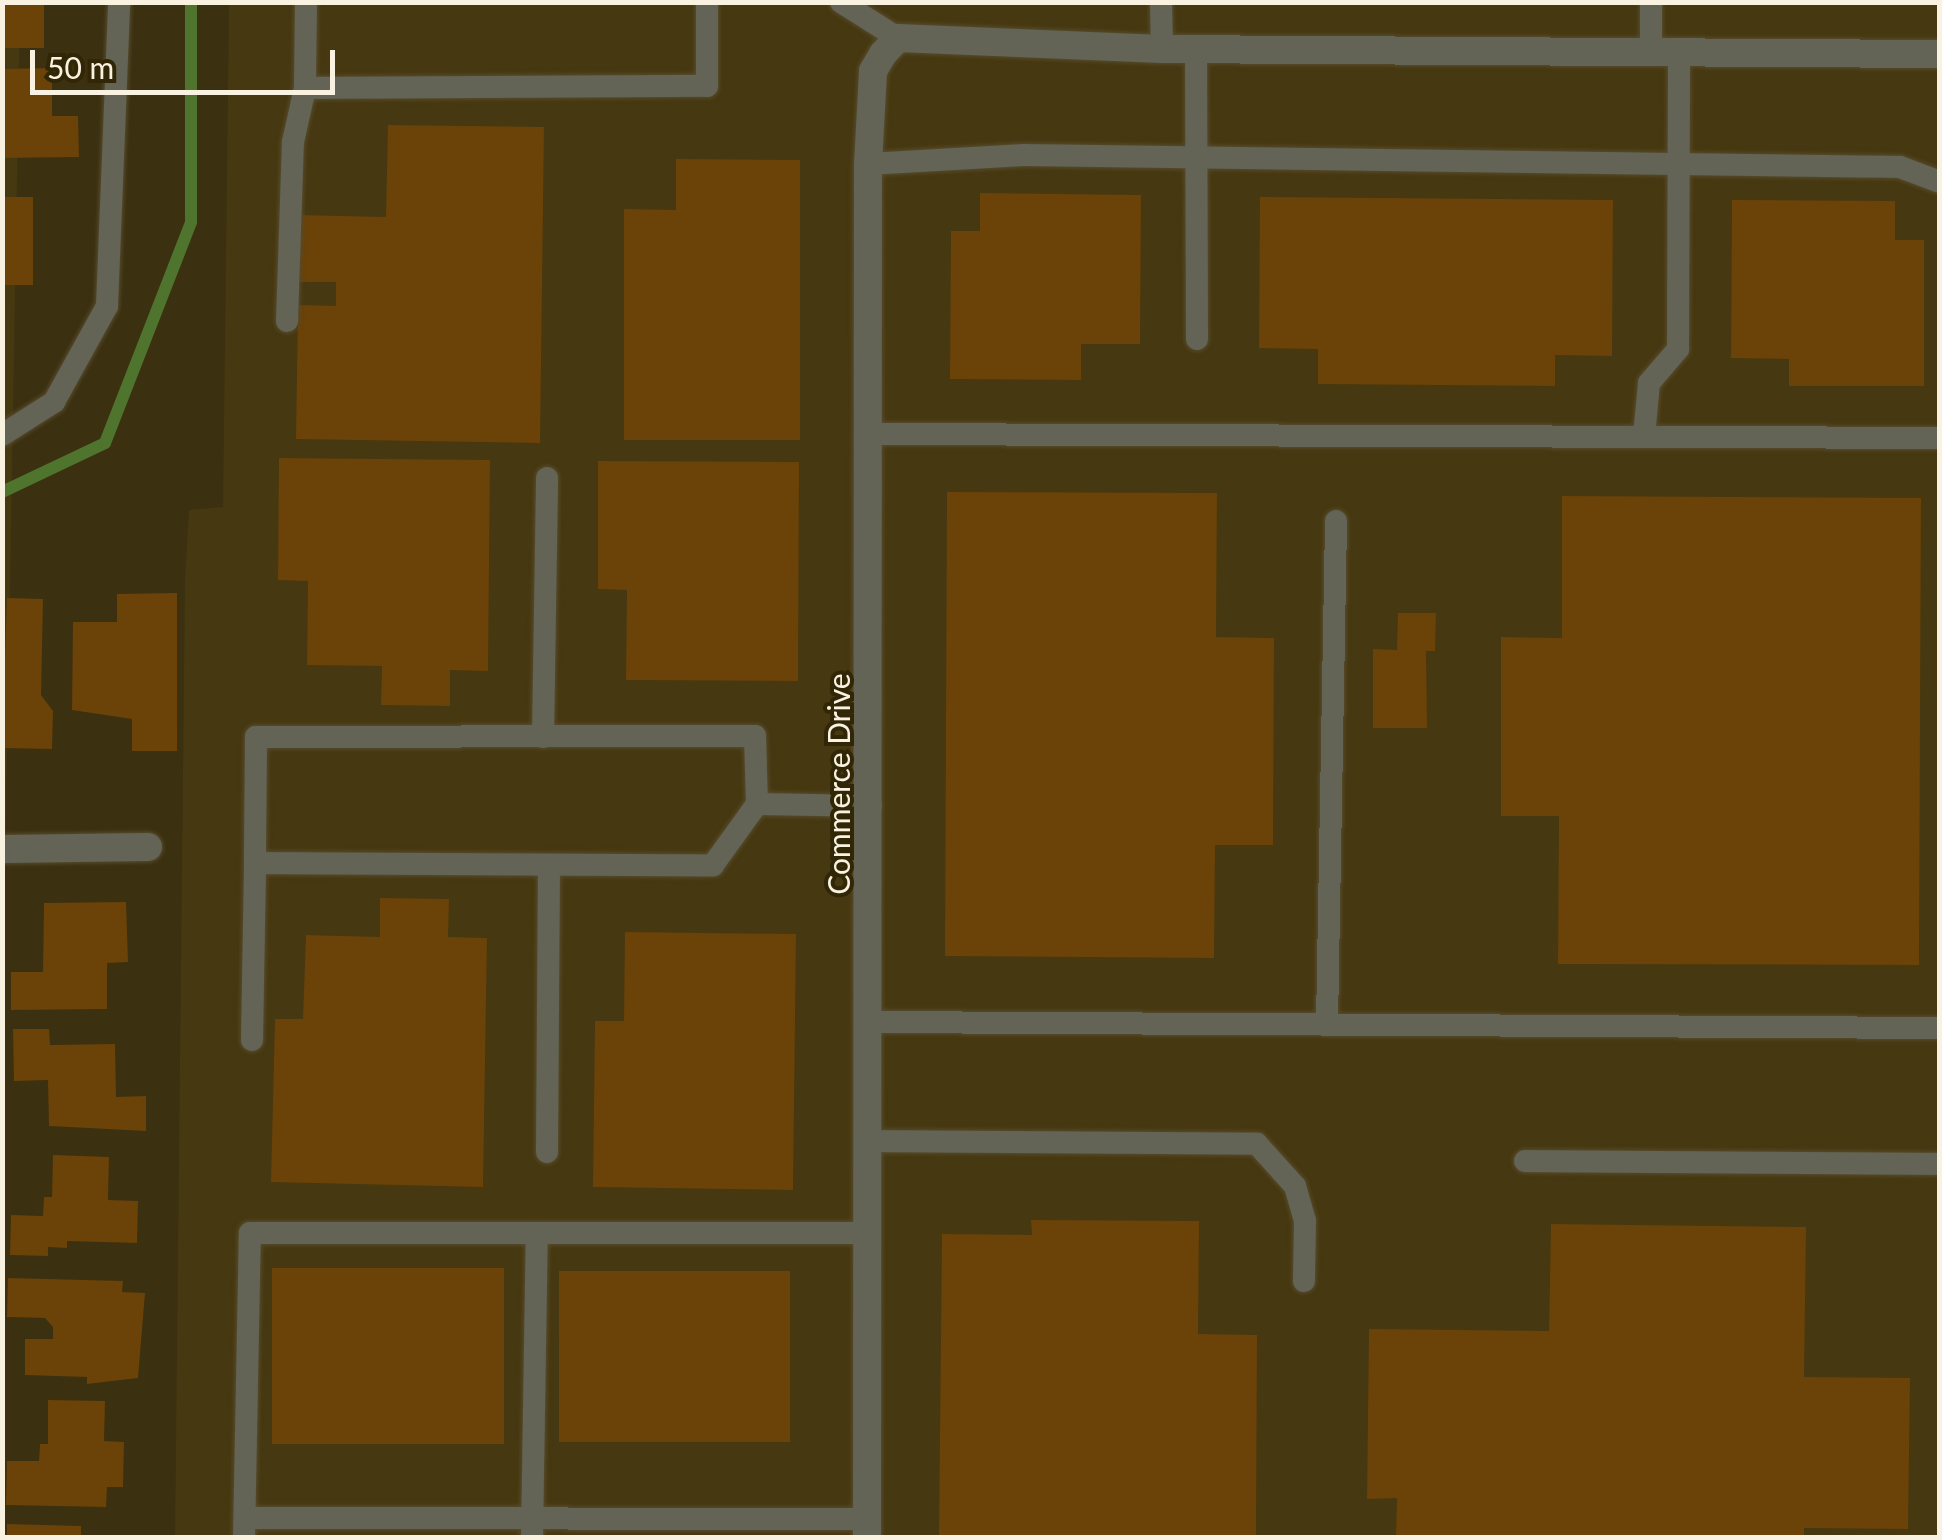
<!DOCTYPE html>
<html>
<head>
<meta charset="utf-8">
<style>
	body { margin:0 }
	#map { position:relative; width:1942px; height:1540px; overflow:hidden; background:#3b3010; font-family:Lato,sans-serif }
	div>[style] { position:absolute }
	.built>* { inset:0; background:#463810 }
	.stream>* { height:12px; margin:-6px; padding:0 6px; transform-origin:6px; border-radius:6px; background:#4e742d }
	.building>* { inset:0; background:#6b4208; transform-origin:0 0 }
	.roads { filter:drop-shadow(0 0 2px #564b2d) drop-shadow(0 0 2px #564b2d) }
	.service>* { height:22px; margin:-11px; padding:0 11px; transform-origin:11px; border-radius:11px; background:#636455 }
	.minor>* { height:28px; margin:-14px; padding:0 14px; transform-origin:14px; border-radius:14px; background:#636455 }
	span { translate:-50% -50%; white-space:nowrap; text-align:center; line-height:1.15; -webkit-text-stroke:8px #312605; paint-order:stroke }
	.street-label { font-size:30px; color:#f9f2e0 }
	.frame { position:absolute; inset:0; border:5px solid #f9f2e0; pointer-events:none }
	.scale { position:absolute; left:30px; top:50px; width:305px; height:45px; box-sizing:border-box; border:5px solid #f9f2e0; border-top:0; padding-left:12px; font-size:30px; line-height:35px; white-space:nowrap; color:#f9f2e0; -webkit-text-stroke:8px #312605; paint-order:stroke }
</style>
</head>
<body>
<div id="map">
	<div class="built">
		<i style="clip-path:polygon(2px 3px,20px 3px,3px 991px)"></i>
		<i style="clip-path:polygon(229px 3px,1939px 3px,1939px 1537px,175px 1538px,185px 578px,189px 510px,223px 507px)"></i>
	</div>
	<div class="stream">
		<i style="left:2px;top:492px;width:114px;rotate:-25.4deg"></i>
		<i style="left:105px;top:443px;width:237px;rotate:-68.7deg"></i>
		<i style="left:191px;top:222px;width:220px;rotate:-90deg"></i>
	</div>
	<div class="building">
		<i style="left:2px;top:2px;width:42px;height:46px"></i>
		<i style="clip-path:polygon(52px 68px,52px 116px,78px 116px,79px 157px,2px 158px,2px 69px)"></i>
		<i style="clip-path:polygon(388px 125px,544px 127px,540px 443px,296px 439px,298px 305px,336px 306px,336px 282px,297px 282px,298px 215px,386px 217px)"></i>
		<i style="clip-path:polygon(676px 159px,800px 160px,800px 440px,624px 440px,624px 209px,676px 210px)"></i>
		<i style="clip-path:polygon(980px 193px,1141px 195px,1140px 344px,1081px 344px,1081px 380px,950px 379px,951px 231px,980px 231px)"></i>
		<i style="left:2px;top:197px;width:31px;height:88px"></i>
		<i style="clip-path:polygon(1260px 197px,1613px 200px,1612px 356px,1555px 355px,1555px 386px,1318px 384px,1318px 349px,1259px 348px)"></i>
		<i style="clip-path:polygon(1732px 200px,1895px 201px,1895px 240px,1924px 240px,1924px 386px,1789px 386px,1789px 359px,1731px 358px)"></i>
		<i style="clip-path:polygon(279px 458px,490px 460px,488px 671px,450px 670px,450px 706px,381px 705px,382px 666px,307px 665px,308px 581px,278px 580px)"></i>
		<i style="clip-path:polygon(598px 461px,799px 462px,798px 681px,626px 680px,627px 590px,598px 589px)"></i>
		<i style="clip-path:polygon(947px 492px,1217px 493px,1216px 637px,1274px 638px,1273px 845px,1215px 845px,1214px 958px,945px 956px)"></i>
		<i style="clip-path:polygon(1562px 496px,1921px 498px,1919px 965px,1558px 964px,1559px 816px,1501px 816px,1501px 637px,1562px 638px)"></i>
		<i style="clip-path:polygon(177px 593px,177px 751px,132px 751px,132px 719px,72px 710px,73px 622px,117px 622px,117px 594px)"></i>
		<i style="clip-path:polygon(7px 598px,43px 599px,41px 695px,53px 711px,52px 749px,2px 748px)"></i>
		<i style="clip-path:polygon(1398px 613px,1436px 613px,1435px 651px,1426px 651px,1427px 728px,1373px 728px,1373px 649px,1397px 650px)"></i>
		<i style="clip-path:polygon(380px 898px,449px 899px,448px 937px,487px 938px,483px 1187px,271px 1182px,275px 1019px,303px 1019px,306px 935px,380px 937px)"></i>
		<i style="clip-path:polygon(126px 902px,128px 962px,107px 963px,107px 1009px,11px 1010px,11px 972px,43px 972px,44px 903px)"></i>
		<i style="clip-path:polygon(625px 932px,796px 934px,793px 1190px,593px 1187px,595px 1021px,624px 1021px)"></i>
		<i style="clip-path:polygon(13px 1029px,49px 1029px,50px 1045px,115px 1044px,116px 1097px,146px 1096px,146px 1131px,49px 1126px,48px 1080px,14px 1081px)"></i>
		<i style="clip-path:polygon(53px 1155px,109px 1157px,108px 1200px,138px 1201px,137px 1243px,67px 1241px,67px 1248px,48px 1247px,48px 1256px,10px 1255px,11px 1215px,43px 1216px,44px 1197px,52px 1197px)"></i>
		<i style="clip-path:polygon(1031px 1220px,1199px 1221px,1198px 1334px,1257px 1335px,1256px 1538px,939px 1536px,942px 1234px,1032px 1235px)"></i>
		<i style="clip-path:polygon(1551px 1224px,1806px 1227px,1804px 1377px,1910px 1378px,1908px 1529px,1804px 1528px,1804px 1538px,1396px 1538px,1397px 1498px,1367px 1499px,1369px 1329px,1549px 1331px)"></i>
		<i style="left:272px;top:1268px;width:232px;height:176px"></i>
		<i style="left:559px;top:1271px;width:231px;height:171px"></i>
		<i style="clip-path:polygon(8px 1278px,123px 1281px,122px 1292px,145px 1293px,138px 1378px,87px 1384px,87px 1377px,25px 1375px,25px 1339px,53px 1339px,53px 1327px,45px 1318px,7px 1317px)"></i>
		<i style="clip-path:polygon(48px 1400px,105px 1401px,104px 1441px,124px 1442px,123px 1487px,107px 1487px,106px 1507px,6px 1505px,7px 1461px,39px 1461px,40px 1444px,48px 1444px)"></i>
		<i style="clip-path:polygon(7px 1524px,81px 1526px,81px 1538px,7px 1538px)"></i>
	</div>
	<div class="roads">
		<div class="service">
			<i style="left:306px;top:2px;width:86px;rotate:90.7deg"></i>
			<i style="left:305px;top:88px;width:402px;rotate:-0.3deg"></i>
			<i style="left:707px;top:86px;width:84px;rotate:-90deg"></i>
			<i style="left:841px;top:2px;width:67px;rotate:32.3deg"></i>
			<i style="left:1161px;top:2px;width:47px;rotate:88.8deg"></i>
			<i style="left:1196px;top:49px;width:290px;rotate:89.8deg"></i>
			<i style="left:1651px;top:52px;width:50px;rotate:-90deg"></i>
			<i style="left:868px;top:164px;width:156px;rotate:-3.3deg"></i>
			<i style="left:1024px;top:155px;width:876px;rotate:0.78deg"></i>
			<i style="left:1900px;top:167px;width:43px;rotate:20.6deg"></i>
			<i style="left:287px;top:321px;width:179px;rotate:-88.1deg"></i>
			<i style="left:293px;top:142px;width:55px;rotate:-77.5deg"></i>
			<i style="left:868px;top:434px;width:1072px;rotate:0.21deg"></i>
			<i style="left:2px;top:435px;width:62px;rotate:-32.4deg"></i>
			<i style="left:54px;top:402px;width:110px;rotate:-61.1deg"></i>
			<i style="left:107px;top:306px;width:304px;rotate:-87.7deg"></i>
			<i style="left:1644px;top:436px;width:53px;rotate:-84.6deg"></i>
			<i style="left:1649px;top:383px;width:45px;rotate:-49.5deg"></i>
			<i style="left:1678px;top:349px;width:297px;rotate:-89.8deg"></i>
			<i style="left:543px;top:737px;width:259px;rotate:-89.1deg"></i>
			<i style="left:757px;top:804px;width:68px;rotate:-91.7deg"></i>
			<i style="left:755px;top:736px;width:499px;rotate:179.9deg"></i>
			<i style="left:256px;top:737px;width:126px;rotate:90.5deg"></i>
			<i style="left:255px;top:863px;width:458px;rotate:0.3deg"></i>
			<i style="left:713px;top:865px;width:75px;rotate:-54.2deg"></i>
			<i style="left:757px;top:804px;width:114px;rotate:1deg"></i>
			<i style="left:872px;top:1022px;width:1068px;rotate:0.32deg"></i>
			<i style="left:1327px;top:1023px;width:502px;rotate:-88.97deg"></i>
			<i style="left:252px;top:1040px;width:177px;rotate:-89deg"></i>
			<i style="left:870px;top:1141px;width:387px;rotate:0.4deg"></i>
			<i style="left:1257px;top:1144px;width:57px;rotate:47.9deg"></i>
			<i style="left:1295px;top:1186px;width:36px;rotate:74deg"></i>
			<i style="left:1305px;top:1221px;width:60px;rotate:91deg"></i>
			<i style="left:547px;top:1152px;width:286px;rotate:-89.6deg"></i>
			<i style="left:1525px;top:1161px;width:415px;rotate:0.4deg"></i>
			<i style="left:245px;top:1518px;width:622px;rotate:0.09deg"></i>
			<i style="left:244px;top:1538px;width:305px;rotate:-88.9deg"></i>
			<i style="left:250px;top:1233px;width:618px"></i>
			<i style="left:532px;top:1538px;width:305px;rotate:-89.1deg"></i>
		</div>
		<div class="minor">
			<i style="left:2px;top:849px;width:146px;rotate:-0.8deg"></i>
			<i style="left:867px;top:1538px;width:1374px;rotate:-89.96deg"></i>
			<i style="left:868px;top:164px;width:93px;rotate:-86.9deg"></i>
			<i style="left:873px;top:71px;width:20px;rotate:-60deg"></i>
			<i style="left:883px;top:54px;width:22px;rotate:-47deg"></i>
			<i style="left:898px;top:38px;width:264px;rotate:2.4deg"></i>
			<i style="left:1162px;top:49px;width:778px;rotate:0.37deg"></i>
		</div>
	</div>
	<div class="street-label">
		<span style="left:838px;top:784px;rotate:-90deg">Commerce Drive</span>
	</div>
	<div class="frame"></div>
	<div class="scale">50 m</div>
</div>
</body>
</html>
